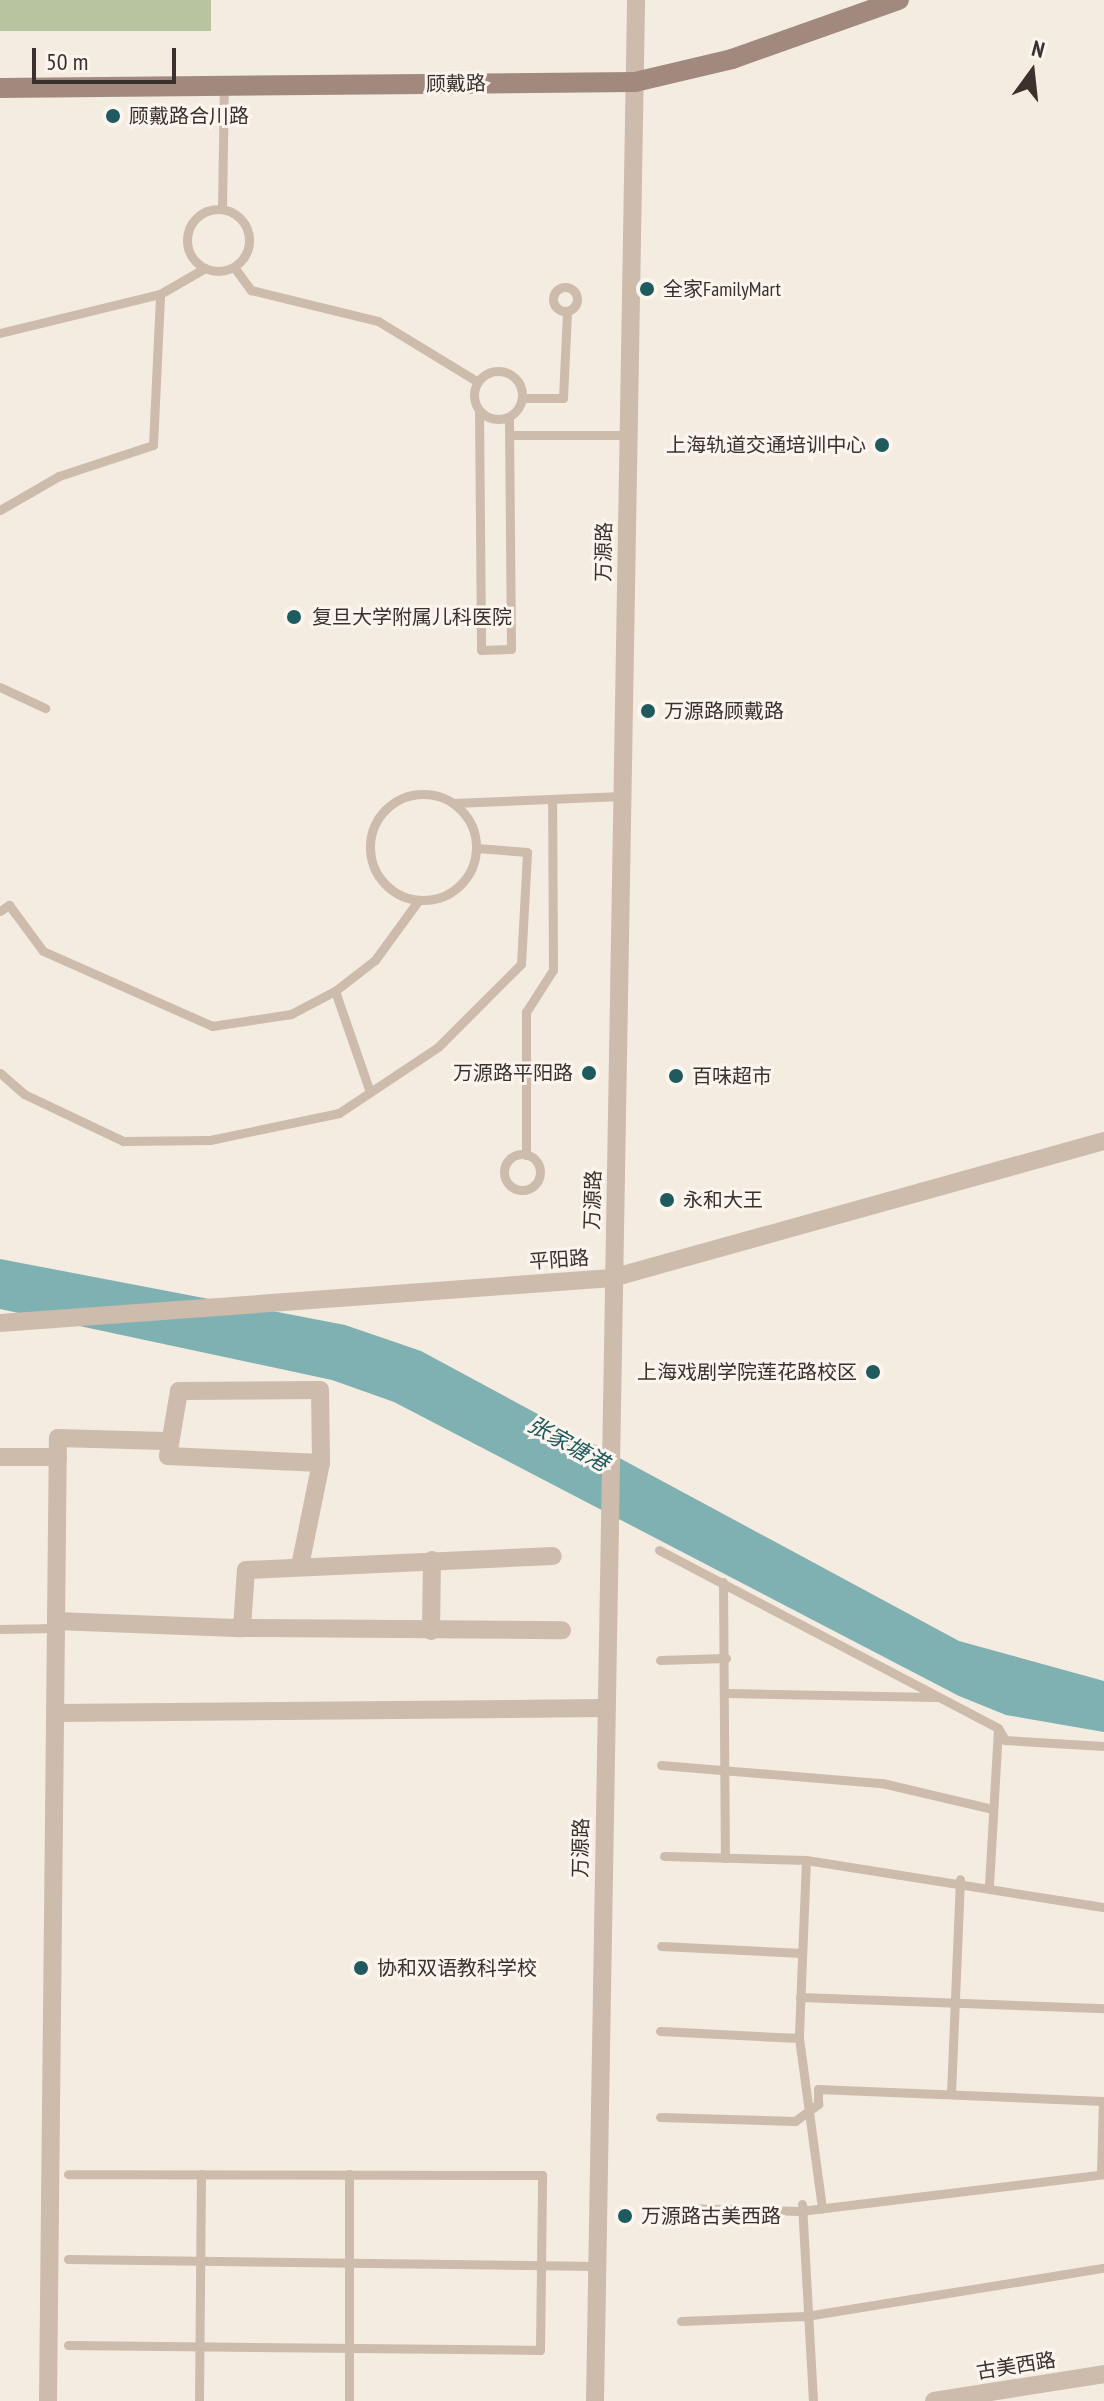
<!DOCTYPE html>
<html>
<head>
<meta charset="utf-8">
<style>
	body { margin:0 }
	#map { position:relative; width:1104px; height:2401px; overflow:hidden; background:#f4ebe1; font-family:"PT Sans Narrow","Noto Sans SC",sans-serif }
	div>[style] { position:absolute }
	.green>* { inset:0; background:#b8c4a0; transform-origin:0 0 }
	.water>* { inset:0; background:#7fb0b2 }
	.lane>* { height:9px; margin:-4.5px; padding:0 4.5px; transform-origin:4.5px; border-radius:4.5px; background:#cdbbac }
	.lane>.ring { margin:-4.5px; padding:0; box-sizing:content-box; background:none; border:9px solid #cdbbac; border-radius:50% }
	.street>* { height:18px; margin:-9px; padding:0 9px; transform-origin:9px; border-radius:9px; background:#cdbbac }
	.secondary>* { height:20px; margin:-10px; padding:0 10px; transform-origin:10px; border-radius:10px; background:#a18a7d }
	.dots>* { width:22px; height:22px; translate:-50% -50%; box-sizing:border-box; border:4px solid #fbf5ee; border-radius:50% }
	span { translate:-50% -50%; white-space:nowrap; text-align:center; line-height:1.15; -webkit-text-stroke:6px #fbf5ee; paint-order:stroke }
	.street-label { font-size:20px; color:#3b302b }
	.poi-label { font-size:20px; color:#3b302b }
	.left { translate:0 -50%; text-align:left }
	.right { translate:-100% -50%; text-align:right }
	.water-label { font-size:22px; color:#1f5a5e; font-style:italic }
	.north { position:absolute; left:992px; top:32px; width:80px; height:80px; -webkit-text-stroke:6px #fbf5ee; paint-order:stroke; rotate:15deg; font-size:22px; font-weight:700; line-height:32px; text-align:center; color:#3b302b }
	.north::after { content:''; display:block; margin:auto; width:28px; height:36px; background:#3b302b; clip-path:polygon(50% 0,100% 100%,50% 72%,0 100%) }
	.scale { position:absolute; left:32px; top:48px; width:144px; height:36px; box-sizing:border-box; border:4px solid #3b302b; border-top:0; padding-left:10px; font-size:24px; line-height:28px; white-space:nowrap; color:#3b302b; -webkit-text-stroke:6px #fbf5ee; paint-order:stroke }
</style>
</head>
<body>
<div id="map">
	<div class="green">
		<i style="left:0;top:0;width:211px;height:31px"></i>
	</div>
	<div class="water">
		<i style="clip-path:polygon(0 1259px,345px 1325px,421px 1351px,959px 1641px,1104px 1681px,1104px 1732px,1006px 1715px,959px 1696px,394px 1402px,332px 1380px,0 1309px)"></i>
	</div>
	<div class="lane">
		<i class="ring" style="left:187px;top:209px;width:53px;height:53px"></i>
		<i style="left:222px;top:209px;width:122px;rotate:-89.1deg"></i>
		<i style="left:234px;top:267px;width:29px;rotate:54deg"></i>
		<i style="left:251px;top:290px;width:131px;rotate:13.7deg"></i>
		<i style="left:378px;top:321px;width:117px;rotate:31.4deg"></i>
		<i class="ring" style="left:553px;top:287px;width:15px;height:15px"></i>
		<i style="left:0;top:333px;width:165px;rotate:-13.7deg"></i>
		<i class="ring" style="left:474px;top:371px;width:39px;height:39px"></i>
		<i style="left:522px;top:398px;width:41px"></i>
		<i style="left:563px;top:398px;width:86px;rotate:-87.3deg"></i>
		<i style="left:479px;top:411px;width:239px;rotate:89.5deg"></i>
		<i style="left:481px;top:650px;width:30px;rotate:-2deg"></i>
		<i style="left:511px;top:649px;width:232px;rotate:-90.5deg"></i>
		<i style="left:510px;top:435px;width:119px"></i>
		<i style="left:0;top:510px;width:68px;rotate:-30deg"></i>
		<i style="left:59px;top:476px;width:99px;rotate:-18.3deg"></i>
		<i style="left:153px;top:445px;width:151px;rotate:-87.3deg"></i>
		<i style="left:160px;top:294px;width:52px;rotate:-30deg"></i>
		<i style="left:0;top:687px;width:50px;rotate:25deg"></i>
		<i class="ring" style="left:370px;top:794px;width:97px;height:97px"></i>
		<i style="left:453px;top:803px;width:169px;rotate:-2.4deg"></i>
		<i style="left:0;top:911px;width:11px;rotate:-34deg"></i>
		<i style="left:9px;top:905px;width:57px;rotate:53.5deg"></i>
		<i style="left:43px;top:951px;width:185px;rotate:23.9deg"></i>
		<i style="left:212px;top:1026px;width:80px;rotate:-8.6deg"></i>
		<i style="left:291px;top:1014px;width:50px;rotate:-27.6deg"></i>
		<i style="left:335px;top:991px;width:51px;rotate:-37.8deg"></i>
		<i style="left:375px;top:960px;width:73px;rotate:-53.9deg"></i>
		<i style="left:335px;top:991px;width:107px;rotate:70.9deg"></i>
		<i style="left:0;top:1073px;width:32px;rotate:41deg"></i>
		<i style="left:24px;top:1094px;width:110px;rotate:25.4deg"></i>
		<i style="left:123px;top:1141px;width:87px;rotate:-0.7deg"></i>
		<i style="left:210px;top:1140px;width:132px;rotate:-11.8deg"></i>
		<i style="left:339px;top:1113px;width:119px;rotate:-33.7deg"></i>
		<i style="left:438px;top:1047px;width:117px;rotate:-45deg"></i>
		<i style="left:521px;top:964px;width:112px;rotate:-86.9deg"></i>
		<i style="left:527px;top:852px;width:50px;rotate:-175.4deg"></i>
		<i class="ring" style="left:504px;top:1154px;width:27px;height:27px"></i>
		<i style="left:526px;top:1155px;width:143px;rotate:-90deg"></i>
		<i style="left:526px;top:1012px;width:50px;rotate:-57.3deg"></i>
		<i style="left:553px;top:970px;width:171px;rotate:-90.3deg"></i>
		<i style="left:659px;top:1550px;width:383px;rotate:27.7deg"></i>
		<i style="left:998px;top:1728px;width:14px;rotate:60deg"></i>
		<i style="left:1005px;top:1740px;width:99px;rotate:3.5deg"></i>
		<i style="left:723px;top:1582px;width:276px;rotate:89.6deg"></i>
		<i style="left:0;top:1629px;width:56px;rotate:-1deg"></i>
		<i style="left:660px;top:1660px;width:66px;rotate:-1.7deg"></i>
		<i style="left:728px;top:1693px;width:208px;rotate:1.1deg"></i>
		<i style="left:661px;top:1765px;width:222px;rotate:4.7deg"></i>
		<i style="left:882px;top:1783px;width:114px;rotate:13.2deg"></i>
		<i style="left:664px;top:1856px;width:142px;rotate:1.6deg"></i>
		<i style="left:806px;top:1860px;width:302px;rotate:9deg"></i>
		<i style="left:806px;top:1860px;width:178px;rotate:92.3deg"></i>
		<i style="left:799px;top:2038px;width:172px;rotate:82.3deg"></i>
		<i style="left:989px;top:1885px;width:154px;rotate:-86.7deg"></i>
		<i style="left:661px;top:1946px;width:141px;rotate:2.8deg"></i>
		<i style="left:800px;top:1997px;width:304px;rotate:2.1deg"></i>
		<i style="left:660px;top:2031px;width:139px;rotate:2.9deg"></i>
		<i style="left:951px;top:2094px;width:215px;rotate:-87.6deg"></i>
		<i style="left:660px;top:2117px;width:135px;rotate:1.7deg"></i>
		<i style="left:795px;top:2121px;width:29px;rotate:-36deg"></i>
		<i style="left:818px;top:2104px;width:15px;rotate:-90deg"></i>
		<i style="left:818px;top:2089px;width:285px;rotate:2.4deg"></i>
		<i style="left:1103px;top:2101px;width:73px;rotate:91.6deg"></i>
		<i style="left:802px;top:2204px;width:197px;rotate:86.8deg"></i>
		<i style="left:678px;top:2208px;width:122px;rotate:1.4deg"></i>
		<i style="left:800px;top:2211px;width:306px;rotate:-6.9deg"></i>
		<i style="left:68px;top:2259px;width:529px;rotate:0.76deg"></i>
		<i style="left:681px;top:2321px;width:125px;rotate:-2.3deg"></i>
		<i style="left:806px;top:2316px;width:302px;rotate:-9.2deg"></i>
		<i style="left:68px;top:2345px;width:472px;rotate:0.6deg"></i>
		<i style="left:540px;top:2350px;width:175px;rotate:-89.3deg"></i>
		<i style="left:542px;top:2175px;width:474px;rotate:-179.9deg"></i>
		<i style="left:199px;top:2401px;width:227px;rotate:-89.5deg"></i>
		<i style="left:349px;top:2401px;width:227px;rotate:-90deg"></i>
	</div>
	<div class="street">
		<i style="left:0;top:1323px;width:614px;rotate:-4.21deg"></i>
		<i style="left:612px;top:1278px;width:511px;rotate:-15.56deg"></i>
		<i style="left:320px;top:1390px;width:73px;rotate:89.2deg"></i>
		<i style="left:321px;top:1463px;width:153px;rotate:-177.4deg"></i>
		<i style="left:168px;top:1456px;width:66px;rotate:-80.4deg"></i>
		<i style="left:179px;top:1391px;width:141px;rotate:-0.4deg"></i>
		<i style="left:0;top:1457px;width:58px"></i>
		<i style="left:300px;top:1566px;width:105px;rotate:-78.5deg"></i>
		<i style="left:56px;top:1621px;width:186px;rotate:2.2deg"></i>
		<i style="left:242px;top:1628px;width:58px;rotate:-86.1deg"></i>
		<i style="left:246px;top:1570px;width:307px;rotate:-2.6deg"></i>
		<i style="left:242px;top:1628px;width:320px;rotate:0.4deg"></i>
		<i style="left:431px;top:1631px;width:71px;rotate:-89.2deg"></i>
		<i style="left:56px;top:1713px;width:549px;rotate:-0.52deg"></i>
		<i style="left:48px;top:2401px;width:963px;rotate:-89.41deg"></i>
		<i style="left:58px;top:1438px;width:107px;rotate:1.6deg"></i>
		<i style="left:595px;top:2401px;width:2401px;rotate:-89.02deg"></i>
		<i style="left:934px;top:2401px;width:172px;rotate:-9deg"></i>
	</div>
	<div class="secondary">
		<i style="left:0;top:88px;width:635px;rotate:-0.54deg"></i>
		<i style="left:635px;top:82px;width:100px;rotate:-13.3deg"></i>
		<i style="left:732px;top:59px;width:177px;rotate:-19.5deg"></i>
	</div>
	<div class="dots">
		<i style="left:113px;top:116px;background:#1f5a5e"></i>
		<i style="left:647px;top:289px;background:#1f5a5e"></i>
		<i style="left:882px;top:445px;background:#1f5a5e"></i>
		<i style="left:294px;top:617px;background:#1f5a5e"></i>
		<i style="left:648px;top:711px;background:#1f5a5e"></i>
		<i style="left:589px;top:1073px;background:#1f5a5e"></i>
		<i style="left:676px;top:1076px;background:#1f5a5e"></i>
		<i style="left:667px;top:1200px;background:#1f5a5e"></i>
		<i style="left:873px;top:1372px;background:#1f5a5e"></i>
		<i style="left:361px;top:1968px;background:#1f5a5e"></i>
		<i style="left:625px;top:2216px;background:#1f5a5e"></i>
	</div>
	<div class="street-label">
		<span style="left:456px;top:84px;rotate:-1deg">顾戴路</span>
		<span style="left:604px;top:552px;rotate:-89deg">万源路</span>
		<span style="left:593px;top:1200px;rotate:-88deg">万源路</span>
		<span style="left:559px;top:1260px;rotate:-4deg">平阳路</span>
		<span style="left:581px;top:1848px;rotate:-89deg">万源路</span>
		<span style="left:1016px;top:2366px;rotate:-9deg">古美西路</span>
	</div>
	<div class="poi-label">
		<span class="left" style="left:129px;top:116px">顾戴路合川路</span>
		<span class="left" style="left:663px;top:289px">全家FamilyMart</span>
		<span class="right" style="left:866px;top:445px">上海轨道交通培训中心</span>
		<span class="left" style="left:312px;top:617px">复旦大学附属儿科医院</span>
		<span class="left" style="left:664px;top:711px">万源路顾戴路</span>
		<span class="right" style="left:573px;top:1073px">万源路平阳路</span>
		<span class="left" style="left:692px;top:1076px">百味超市</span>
		<span class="left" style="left:683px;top:1200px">永和大王</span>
		<span class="right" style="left:857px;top:1372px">上海戏剧学院莲花路校区</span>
		<span class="left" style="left:377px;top:1968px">协和双语教科学校</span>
		<span class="left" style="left:641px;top:2216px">万源路古美西路</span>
	</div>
	<div class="water-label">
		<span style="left:568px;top:1444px;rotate:29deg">张家塘港</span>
	</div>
	<div class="north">N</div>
	<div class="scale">50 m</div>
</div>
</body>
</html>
